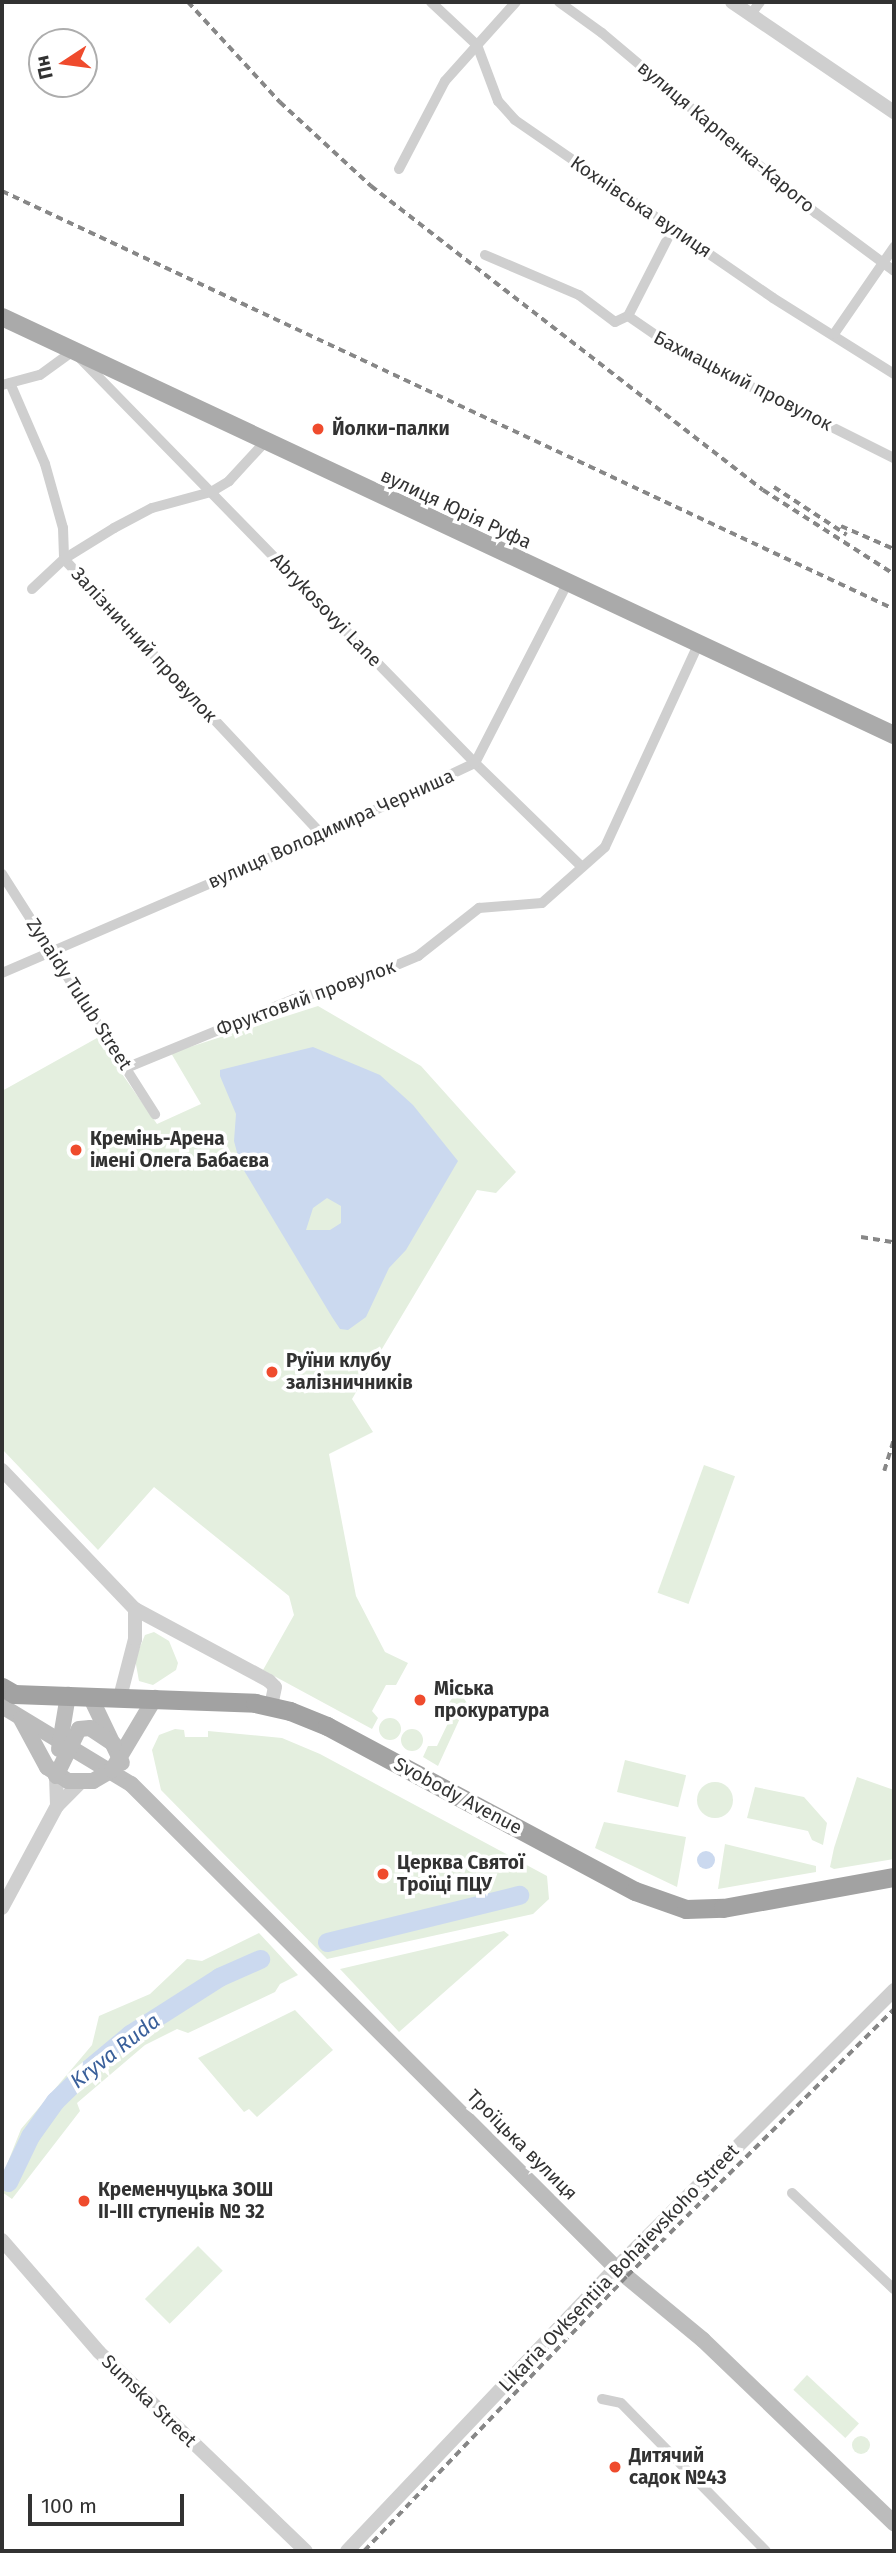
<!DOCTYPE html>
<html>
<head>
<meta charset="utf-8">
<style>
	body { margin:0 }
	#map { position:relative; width:896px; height:2553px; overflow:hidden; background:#fff; font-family:"Fira Sans",sans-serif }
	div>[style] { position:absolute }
	.green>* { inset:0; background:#e4efdf; transform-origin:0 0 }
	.round { border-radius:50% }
	.water>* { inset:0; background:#cbd9ef }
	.river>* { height:19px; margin:-9.5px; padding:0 9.5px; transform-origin:9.5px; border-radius:9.5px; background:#cbd9ef }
	.minor>* { height:10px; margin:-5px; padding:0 5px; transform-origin:5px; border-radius:5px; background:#cfcfcf }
	.tertiary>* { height:14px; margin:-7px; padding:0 7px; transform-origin:7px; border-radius:7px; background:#cfcfcf }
	.secondary>* { height:16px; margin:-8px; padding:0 8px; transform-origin:8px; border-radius:8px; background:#bcbcbc }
	.primary>* { height:18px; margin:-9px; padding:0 9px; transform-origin:9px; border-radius:9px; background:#aaa }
	.trunk>* { height:19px; margin:-9.5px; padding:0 9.5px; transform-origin:9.5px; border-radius:9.5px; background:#a2a2a2 }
	.rail>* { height:3.5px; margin-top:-1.75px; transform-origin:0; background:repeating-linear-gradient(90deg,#878787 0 7px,transparent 0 12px) }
	.dots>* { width:19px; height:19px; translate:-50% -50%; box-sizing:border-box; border:4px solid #fff; border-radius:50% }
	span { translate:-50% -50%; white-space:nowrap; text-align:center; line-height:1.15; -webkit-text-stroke:7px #fff; paint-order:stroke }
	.street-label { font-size:19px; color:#323232 }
	.poi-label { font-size:19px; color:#323232; font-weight:700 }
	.left { translate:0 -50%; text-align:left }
	.water-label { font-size:21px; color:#395f9a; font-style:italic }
	.frame { position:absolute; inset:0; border:4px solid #323232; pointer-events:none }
	.north { position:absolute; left:28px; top:28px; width:70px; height:70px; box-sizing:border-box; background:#fff; border:2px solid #adadad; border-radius:50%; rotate:257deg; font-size:19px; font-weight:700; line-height:28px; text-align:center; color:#323232 }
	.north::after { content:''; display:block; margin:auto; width:24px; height:32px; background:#ef4b2d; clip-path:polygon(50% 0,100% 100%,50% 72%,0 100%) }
	.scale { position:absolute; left:28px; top:2494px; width:156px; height:32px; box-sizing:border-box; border:4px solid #323232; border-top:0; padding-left:9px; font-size:21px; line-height:24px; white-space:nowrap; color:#323232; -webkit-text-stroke:5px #fff; paint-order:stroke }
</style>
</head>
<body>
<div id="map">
	<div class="green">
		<i style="clip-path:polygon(318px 1006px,421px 1066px,516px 1172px,496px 1193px,477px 1190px,352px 1399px,373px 1432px,329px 1454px,356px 1596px,385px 1652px,408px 1663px,396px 1685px,386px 1685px,372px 1711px,378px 1718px,372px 1729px,263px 1670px,294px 1615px,289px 1596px,154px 1487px,98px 1550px,2px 1449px,2px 1091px,97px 1038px,157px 1124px,201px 1104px,171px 1053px)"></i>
		<i style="left:704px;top:1465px;width:33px;height:136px;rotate:20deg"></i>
		<i style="clip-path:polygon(154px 1632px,169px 1641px,178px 1663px,176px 1670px,153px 1685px,139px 1681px,135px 1659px,145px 1635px)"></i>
		<i style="clip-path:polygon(458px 1690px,467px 1703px,438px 1766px,423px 1757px,428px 1746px,437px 1746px,450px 1719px,443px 1711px)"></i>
		<i class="round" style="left:379px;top:1718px;width:22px;height:22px"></i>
		<i style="clip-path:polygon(175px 1729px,184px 1730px,185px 1737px,208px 1737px,208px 1731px,282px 1738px,320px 1754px,547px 1876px,549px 1899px,533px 1914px,327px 1959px,161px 1790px,152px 1750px,159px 1735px)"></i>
		<i class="round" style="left:401px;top:1729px;width:22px;height:22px"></i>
		<i style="left:625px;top:1760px;width:63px;height:33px;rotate:14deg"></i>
		<i style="clip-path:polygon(857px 1777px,894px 1790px,894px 1859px,834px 1869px,830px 1867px,834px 1848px)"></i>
		<i class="round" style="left:697px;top:1782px;width:36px;height:36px"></i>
		<i style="clip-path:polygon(755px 1787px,804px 1797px,827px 1823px,823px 1845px,812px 1840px,808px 1831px,747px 1818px)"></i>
		<i style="clip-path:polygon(604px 1822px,686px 1837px,677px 1887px,595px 1848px)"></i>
		<i style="clip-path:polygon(725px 1844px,816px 1866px,816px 1872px,718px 1889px)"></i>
		<i style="clip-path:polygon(504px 1931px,509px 1935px,399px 2032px,340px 1969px)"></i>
		<i style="clip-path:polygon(259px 1933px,298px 1975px,280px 1984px,275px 1992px,188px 2033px,177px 2029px,145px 2045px,77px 2103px,80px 2111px,12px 2199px,2px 2192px,2px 2177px,21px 2129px,92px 2045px,99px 2016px,150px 1994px,187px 1959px,202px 1961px)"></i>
		<i style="clip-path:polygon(295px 2010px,333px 2050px,257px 2117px,249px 2109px,244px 2112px,198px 2058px)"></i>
		<i style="left:198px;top:2246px;width:35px;height:75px;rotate:45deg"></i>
		<i style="left:807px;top:2375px;width:71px;height:20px;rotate:43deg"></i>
		<i class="round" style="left:852px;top:2436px;width:18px;height:18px"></i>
	</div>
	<div class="water">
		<i style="clip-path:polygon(evenodd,313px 1047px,380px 1075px,413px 1105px,458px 1161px,406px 1250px,389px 1268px,366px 1317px,348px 1330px,340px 1329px,332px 1317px,240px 1164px,234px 1141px,236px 1114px,220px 1076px,220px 1070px,313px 1047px,327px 1198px,341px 1206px,341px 1223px,330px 1230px,306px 1230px,313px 1208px,327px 1198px)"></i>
		<i class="round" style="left:697px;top:1851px;width:18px;height:18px"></i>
	</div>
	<div class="river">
		<i style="left:327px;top:1942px;width:198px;rotate:-13.8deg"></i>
		<i style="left:8px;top:2182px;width:51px;rotate:-64.4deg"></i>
		<i style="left:30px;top:2136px;width:43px;rotate:-54.5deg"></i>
		<i style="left:55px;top:2101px;width:46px;rotate:-44.1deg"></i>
		<i style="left:88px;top:2069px;width:55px;rotate:-39.8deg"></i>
		<i style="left:130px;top:2034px;width:106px;rotate:-32.6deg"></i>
		<i style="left:219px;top:1977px;width:45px;rotate:-23.7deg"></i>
	</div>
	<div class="minor">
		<i style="left:431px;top:2px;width:63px;rotate:43.1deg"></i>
		<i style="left:477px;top:45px;width:60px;rotate:69.4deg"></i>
		<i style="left:498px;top:101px;width:25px;rotate:48deg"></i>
		<i style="left:515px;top:120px;width:313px;rotate:34.6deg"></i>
		<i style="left:773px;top:298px;width:143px;rotate:32.1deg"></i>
		<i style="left:559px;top:2px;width:53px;rotate:35.8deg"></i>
		<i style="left:602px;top:33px;width:280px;rotate:40.1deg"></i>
		<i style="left:816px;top:213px;width:97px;rotate:36.6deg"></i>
		<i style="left:751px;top:14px;width:15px;rotate:-53deg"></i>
		<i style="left:399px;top:169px;width:99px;rotate:-62.4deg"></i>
		<i style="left:445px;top:81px;width:106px;rotate:-48.1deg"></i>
		<i style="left:485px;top:255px;width:102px;rotate:23.1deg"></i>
		<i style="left:579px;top:295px;width:45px;rotate:36.9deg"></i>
		<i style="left:615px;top:322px;width:14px;rotate:-25deg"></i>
		<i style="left:628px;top:316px;width:58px;rotate:34.5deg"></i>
		<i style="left:676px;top:349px;width:244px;rotate:26.6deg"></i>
		<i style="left:628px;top:316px;width:101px;rotate:-62.9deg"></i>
		<i style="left:834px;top:334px;width:106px;rotate:-55.4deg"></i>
		<i style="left:10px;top:383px;width:88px;rotate:66.6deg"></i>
		<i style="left:45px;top:464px;width:66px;rotate:74.3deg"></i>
		<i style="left:63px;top:528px;width:31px;rotate:88deg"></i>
		<i style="left:64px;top:559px;width:378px;rotate:46.9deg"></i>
		<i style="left:2px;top:385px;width:39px;rotate:-15deg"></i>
		<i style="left:40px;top:375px;width:41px;rotate:-36deg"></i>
		<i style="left:73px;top:351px;width:576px;rotate:45.7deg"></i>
		<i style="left:475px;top:763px;width:148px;rotate:44.2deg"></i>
		<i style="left:32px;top:589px;width:44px;rotate:-43.2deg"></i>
		<i style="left:64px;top:559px;width:59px;rotate:-31.8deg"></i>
		<i style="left:114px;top:528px;width:43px;rotate:-27.8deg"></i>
		<i style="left:152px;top:508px;width:61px;rotate:-15.2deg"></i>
		<i style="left:211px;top:492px;width:21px;rotate:-31deg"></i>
		<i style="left:229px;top:481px;width:53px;rotate:-47.3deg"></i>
		<i style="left:2px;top:874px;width:285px;rotate:57.5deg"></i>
		<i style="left:2px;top:973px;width:348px;rotate:-23.3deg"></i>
		<i style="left:322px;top:835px;width:169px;rotate:-25.2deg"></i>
		<i style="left:475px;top:763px;width:201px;rotate:-62.8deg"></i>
		<i style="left:126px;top:1068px;width:182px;rotate:-22.3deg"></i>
		<i style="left:294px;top:999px;width:60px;rotate:-14.5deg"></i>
		<i style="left:352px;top:984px;width:72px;rotate:-23deg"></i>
		<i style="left:418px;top:956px;width:78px;rotate:-38.2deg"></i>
		<i style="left:479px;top:908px;width:63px;rotate:-4.5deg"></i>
		<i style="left:542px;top:903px;width:84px;rotate:-41.6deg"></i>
		<i style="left:605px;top:847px;width:225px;rotate:-65.3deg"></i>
		<i style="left:792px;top:2193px;width:140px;rotate:43.3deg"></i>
		<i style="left:602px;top:2399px;width:19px;rotate:12deg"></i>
		<i style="left:621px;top:2403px;width:207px;rotate:45.6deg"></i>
	</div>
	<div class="tertiary">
		<i style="left:732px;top:2px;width:196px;rotate:34.2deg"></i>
		<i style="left:2px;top:1470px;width:192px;rotate:46.3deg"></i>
		<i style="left:135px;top:1609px;width:152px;rotate:28.2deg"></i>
		<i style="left:269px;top:1681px;width:8px;rotate:45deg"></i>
		<i style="left:275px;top:1687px;width:19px;rotate:102deg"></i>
		<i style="left:120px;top:1697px;width:60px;rotate:-75.5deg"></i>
		<i style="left:135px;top:1639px;width:30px;rotate:-90deg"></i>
		<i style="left:56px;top:1776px;width:30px;rotate:88deg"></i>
		<i style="left:2px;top:1908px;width:116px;rotate:-61.7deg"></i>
		<i style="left:57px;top:1806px;width:33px;rotate:-45deg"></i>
		<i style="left:2px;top:2240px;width:148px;rotate:49.1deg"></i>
		<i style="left:99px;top:2352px;width:287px;rotate:43.9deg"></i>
		<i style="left:347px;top:2551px;width:390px;rotate:-46.5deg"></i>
		<i style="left:616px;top:2268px;width:393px;rotate:-45deg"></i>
	</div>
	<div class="secondary">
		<i style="left:90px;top:1696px;width:74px;rotate:64.5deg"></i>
		<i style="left:2px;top:1706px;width:151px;rotate:31.2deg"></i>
		<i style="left:131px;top:1784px;width:685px;rotate:44.94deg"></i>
		<i style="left:616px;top:2268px;width:113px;rotate:39.6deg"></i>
		<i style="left:703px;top:2340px;width:265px;rotate:43.8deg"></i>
		<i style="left:21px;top:1719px;width:55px;rotate:61.6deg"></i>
		<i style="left:47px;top:1767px;width:25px;rotate:34deg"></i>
		<i style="left:68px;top:1781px;width:25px"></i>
		<i style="left:93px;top:1781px;width:22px;rotate:-30deg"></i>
		<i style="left:112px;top:1770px;width:84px;rotate:-59.2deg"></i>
		<i style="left:59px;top:1749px;width:55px;rotate:-80.5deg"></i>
		<i style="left:56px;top:1776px;width:52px;rotate:-63.9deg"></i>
		<i style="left:79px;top:1729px;width:11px;rotate:-5deg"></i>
		<i style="left:90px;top:1728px;width:29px;rotate:34deg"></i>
	</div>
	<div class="primary">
		<i style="left:2px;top:317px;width:985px;rotate:25.11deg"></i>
	</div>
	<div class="trunk">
		<i style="left:2px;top:1687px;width:14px;rotate:30deg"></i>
		<i style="left:14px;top:1694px;width:241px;rotate:2.1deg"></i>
		<i style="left:255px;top:1703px;width:36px;rotate:13deg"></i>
		<i style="left:290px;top:1711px;width:40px;rotate:22deg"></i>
		<i style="left:327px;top:1726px;width:349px;rotate:28.2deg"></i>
		<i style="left:635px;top:1891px;width:54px;rotate:19.4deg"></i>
		<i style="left:686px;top:1909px;width:37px;rotate:-2deg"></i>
		<i style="left:723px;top:1908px;width:174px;rotate:-10.3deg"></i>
	</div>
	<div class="rail">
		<i style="left:188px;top:2px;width:136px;rotate:47.4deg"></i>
		<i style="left:280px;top:102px;width:124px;rotate:42.7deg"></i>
		<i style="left:371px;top:186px;width:496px;rotate:37.8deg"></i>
		<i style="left:763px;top:490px;width:156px;rotate:32.7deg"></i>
		<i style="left:2px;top:191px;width:985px;rotate:25.11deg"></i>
		<i style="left:774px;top:487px;width:87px;rotate:33.3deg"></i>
		<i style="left:841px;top:526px;width:58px;rotate:23.5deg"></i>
		<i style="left:861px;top:1237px;width:33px;rotate:9deg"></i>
		<i style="left:884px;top:1471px;width:34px;rotate:-73deg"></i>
		<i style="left:364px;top:2551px;width:381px;rotate:-46.3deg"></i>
		<i style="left:627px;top:2276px;width:378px;rotate:-45deg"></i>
	</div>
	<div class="dots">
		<i style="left:318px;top:429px;background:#ef4b2d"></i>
		<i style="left:76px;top:1150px;background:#ef4b2d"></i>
		<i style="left:272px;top:1372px;background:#ef4b2d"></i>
		<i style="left:420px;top:1700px;background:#ef4b2d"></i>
		<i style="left:383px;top:1874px;background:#ef4b2d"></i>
		<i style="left:84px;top:2201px;background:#ef4b2d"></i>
		<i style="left:615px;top:2467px;background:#ef4b2d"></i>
	</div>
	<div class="street-label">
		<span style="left:726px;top:137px;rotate:40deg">вулиця Карпенка-Карого</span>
		<span style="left:641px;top:207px;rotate:34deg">Кохнівська вулиця</span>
		<span style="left:743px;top:381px;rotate:27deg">Бахмацький провулок</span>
		<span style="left:456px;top:509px;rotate:25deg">вулиця Юрія Руфа</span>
		<span style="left:326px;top:610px;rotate:46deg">Abrykosovyi Lane</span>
		<span style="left:144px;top:645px;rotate:47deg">Залізничний провулок</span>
		<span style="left:331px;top:829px;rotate:-24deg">вулиця Володимира Черниша</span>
		<span style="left:79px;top:994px;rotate:57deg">Zynaidy Tulub Street</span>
		<span style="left:306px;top:998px;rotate:-20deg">Фруктовий провулок</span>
		<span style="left:458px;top:1796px;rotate:28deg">Svobody Avenue</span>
		<span style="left:522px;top:2145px;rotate:45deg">Троїцька вулиця</span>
		<span style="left:619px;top:2268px;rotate:-46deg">Likaria Ovksentiia Bohaievskoho Street</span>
		<span style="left:149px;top:2401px;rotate:44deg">Sumska Street</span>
	</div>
	<div class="poi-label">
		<span class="left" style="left:332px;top:429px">Йолки-палки</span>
		<span class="left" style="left:90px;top:1150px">Кремінь-Арена<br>імені Олега Бабаєва</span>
		<span class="left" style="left:286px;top:1372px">Руїни клубу<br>залізничників</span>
		<span class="left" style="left:434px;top:1700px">Міська<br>прокуратура</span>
		<span class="left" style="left:397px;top:1874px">Церква Святої<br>Троїці ПЦУ</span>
		<span class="left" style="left:98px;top:2201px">Кременчуцька ЗОШ<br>ІІ-ІІІ ступенів № 32</span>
		<span class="left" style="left:629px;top:2467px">Дитячий<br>садок №43</span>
	</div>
	<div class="water-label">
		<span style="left:115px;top:2051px;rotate:-38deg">Kryva Ruda</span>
	</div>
	<div class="frame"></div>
	<div class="north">Пн</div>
	<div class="scale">100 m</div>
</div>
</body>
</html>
